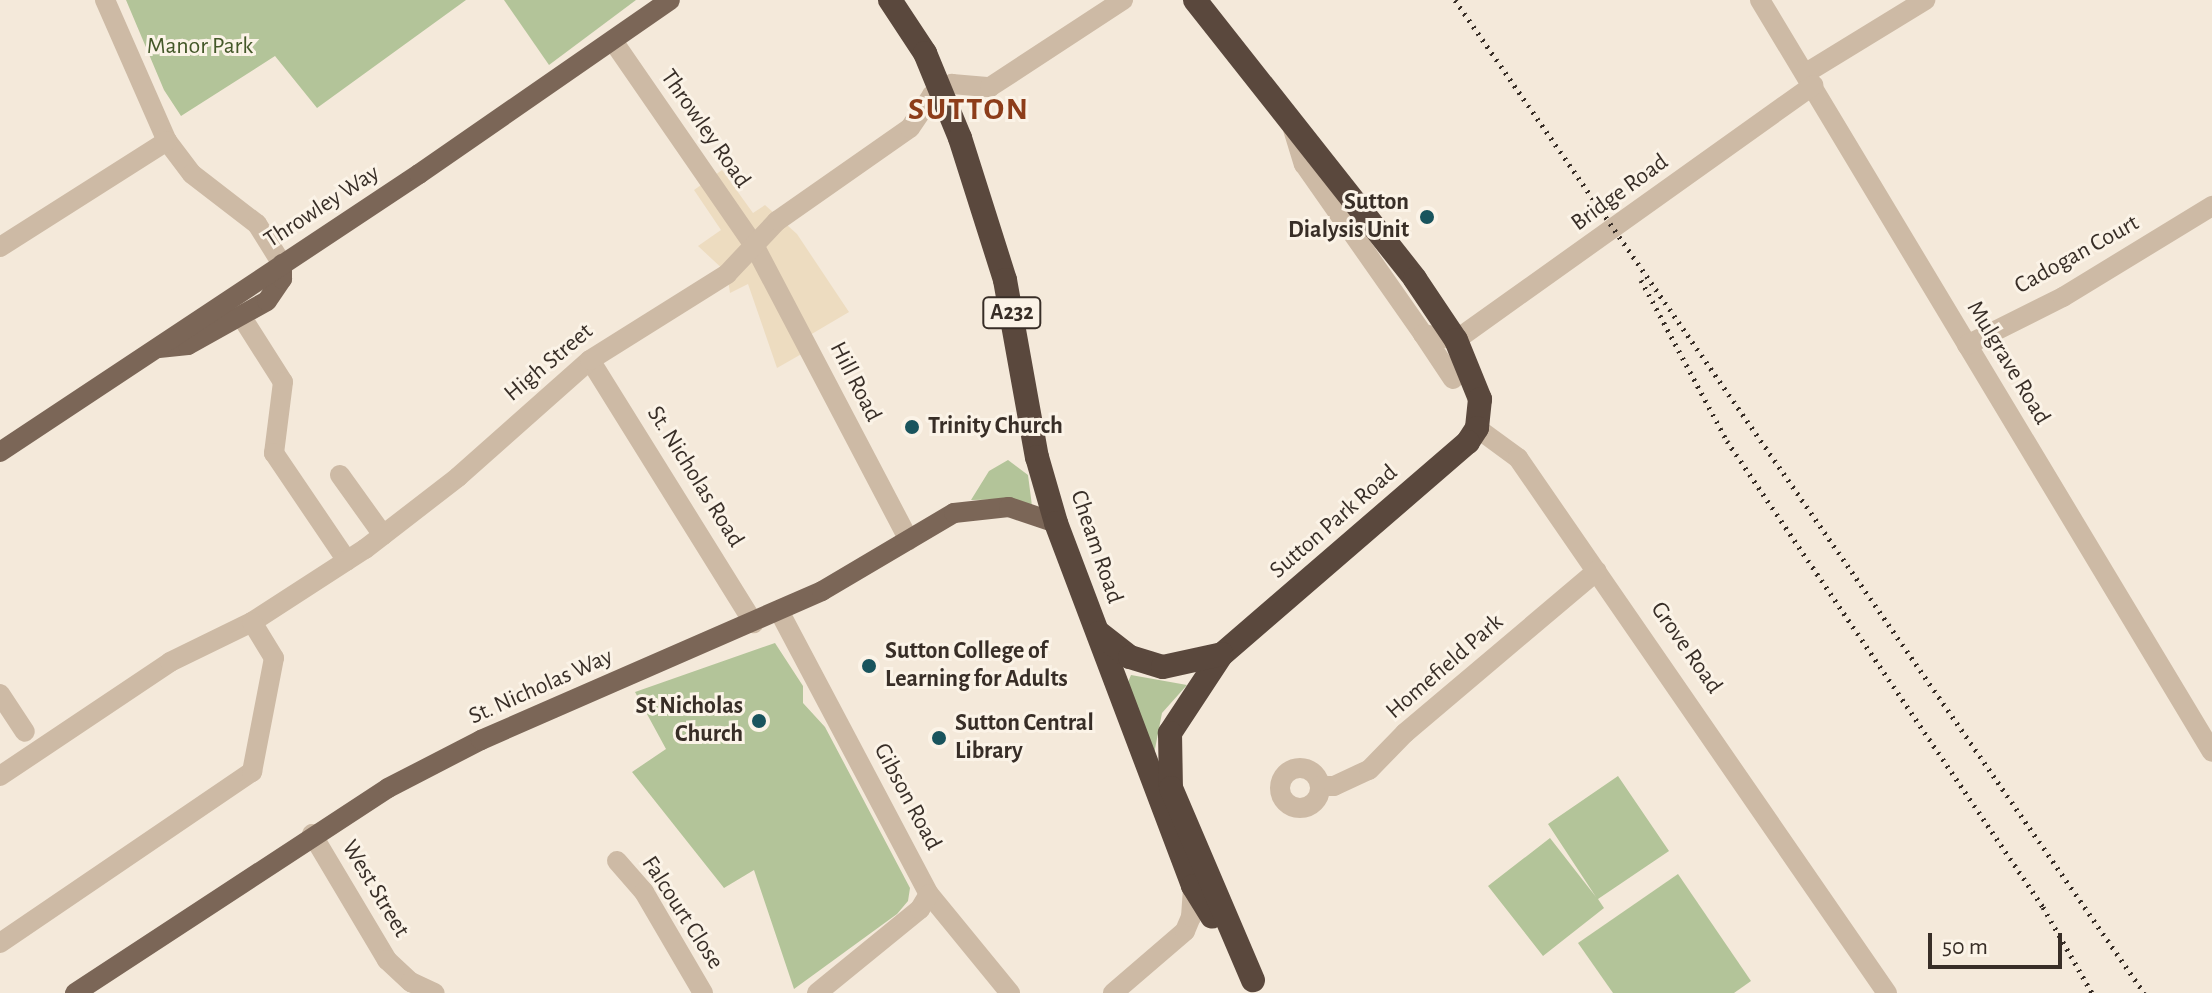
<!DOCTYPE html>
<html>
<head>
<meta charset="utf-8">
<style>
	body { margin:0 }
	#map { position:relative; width:2212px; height:993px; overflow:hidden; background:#f4e9da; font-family:"Alegreya Sans",sans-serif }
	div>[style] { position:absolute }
	.green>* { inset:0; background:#b3c499 }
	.plaza>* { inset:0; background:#eddcc0 }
	.minor>* { height:20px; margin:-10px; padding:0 10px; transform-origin:10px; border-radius:10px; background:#cdbaa5 }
	.minor>.ring { margin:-10px; padding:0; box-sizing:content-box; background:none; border:20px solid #cdbaa5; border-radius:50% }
	.major>* { height:20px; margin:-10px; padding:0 10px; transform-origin:10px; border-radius:10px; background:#7b6657 }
	.highway>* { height:24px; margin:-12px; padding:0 12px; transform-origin:12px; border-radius:12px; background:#5a483d }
	.rail>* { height:5px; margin-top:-2.5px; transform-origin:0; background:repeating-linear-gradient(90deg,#382e27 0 2px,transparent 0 8px) }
	.dots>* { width:22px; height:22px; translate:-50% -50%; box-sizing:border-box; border:4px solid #fbf3e7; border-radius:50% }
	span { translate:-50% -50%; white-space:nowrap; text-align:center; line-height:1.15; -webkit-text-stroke:6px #fbf3e7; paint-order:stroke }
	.shield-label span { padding:2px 6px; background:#fbf3e7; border:2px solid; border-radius:6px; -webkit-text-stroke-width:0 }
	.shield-label { font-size:22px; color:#382e27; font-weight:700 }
	.park-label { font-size:24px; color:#445829 }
	.street-label { font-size:24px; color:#382e27 }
	.poi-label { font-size:24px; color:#382e27; font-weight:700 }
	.right { translate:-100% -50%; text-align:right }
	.left { translate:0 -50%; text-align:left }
	.district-label { font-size:32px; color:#8d3d1a; font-weight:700; letter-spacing:2px }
	.scale { position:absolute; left:1928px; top:933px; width:134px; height:36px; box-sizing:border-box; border:4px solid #382e27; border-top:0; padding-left:10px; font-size:24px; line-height:28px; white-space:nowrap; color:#382e27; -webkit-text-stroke:6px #fbf3e7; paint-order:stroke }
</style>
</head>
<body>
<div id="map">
	<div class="green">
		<i style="clip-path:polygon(126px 0,466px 0,317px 108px,275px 56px,181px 116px,164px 90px)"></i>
		<i style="clip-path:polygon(504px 0,636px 0,549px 65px)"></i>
		<i style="clip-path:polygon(1008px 460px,1028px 475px,1032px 506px,1015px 499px,971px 500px,989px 471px)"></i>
		<i style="clip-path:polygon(775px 643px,803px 686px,803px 703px,825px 727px,910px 888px,908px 901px,897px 914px,794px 989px,754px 870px,724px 888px,632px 772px,666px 749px,635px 692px)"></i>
		<i style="clip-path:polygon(1131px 675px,1187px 685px,1162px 713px,1154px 754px,1126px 687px)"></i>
		<i style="clip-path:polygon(1618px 776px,1669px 851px,1598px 899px,1604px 908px,1543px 956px,1488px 886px,1550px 838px,1596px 897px,1548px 824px)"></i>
		<i style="clip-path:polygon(1678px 874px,1751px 981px,1734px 993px,1613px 993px,1578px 943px)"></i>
	</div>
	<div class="plaza">
		<i style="clip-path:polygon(722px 170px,753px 213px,765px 205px,797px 234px,849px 312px,810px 335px,805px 352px,777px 368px,748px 284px,730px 293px,727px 273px,698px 246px,721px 230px,694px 190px)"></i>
	</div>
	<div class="minor">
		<i style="left:105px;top:0;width:154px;rotate:66.3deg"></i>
		<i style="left:167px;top:141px;width:41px;rotate:52.9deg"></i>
		<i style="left:192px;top:174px;width:82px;rotate:37.6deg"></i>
		<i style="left:257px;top:224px;width:47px;rotate:58deg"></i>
		<i style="left:1760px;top:0;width:877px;rotate:58.99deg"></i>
		<i style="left:613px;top:41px;width:250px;rotate:55.4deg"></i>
		<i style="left:755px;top:247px;width:331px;rotate:62.3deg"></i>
		<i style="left:1806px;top:73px;width:140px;rotate:-31.5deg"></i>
		<i style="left:1293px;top:129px;width:37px;rotate:73deg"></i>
		<i style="left:1304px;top:164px;width:208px;rotate:55deg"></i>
		<i style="left:1423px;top:334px;width:34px;rotate:10deg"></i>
		<i style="left:1456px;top:340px;width:439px;rotate:-35.5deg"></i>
		<i style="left:0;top:247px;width:198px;rotate:-32.4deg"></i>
		<i style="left:241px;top:316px;width:78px;rotate:57.5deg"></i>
		<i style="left:283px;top:382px;width:72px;rotate:97.2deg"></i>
		<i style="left:274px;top:453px;width:130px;rotate:55.9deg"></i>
		<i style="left:1423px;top:334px;width:54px;rotate:56.3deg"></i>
		<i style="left:1967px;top:345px;width:107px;rotate:-26.6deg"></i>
		<i style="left:2063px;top:297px;width:175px;rotate:-31.4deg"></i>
		<i style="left:590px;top:360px;width:310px;rotate:58.1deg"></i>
		<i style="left:1477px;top:428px;width:51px;rotate:36.2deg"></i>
		<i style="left:1518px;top:458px;width:650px;rotate:55.41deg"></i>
		<i style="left:340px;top:475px;width:74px;rotate:54.4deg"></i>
		<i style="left:779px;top:611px;width:320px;rotate:62.1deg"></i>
		<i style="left:929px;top:894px;width:128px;rotate:50.7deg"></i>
		<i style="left:0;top:694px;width:45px;rotate:56.7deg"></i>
		<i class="ring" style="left:1280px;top:768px;width:20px;height:20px"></i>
		<i style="left:0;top:776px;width:205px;rotate:-33.8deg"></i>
		<i style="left:170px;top:662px;width:91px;rotate:-26deg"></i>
		<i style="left:252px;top:622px;width:135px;rotate:-32.9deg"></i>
		<i style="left:365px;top:549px;width:118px;rotate:-37.7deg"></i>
		<i style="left:458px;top:477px;width:176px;rotate:-41.6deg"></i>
		<i style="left:590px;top:360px;width:162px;rotate:-32.1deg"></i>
		<i style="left:727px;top:274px;width:73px;rotate:-46.7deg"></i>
		<i style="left:777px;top:221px;width:162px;rotate:-35deg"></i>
		<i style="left:910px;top:128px;width:40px;rotate:-56deg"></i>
		<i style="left:932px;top:95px;width:23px;rotate:-29deg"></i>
		<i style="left:952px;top:84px;width:38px;rotate:5deg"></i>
		<i style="left:990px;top:87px;width:159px;rotate:-33.2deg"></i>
		<i style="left:1320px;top:786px;width:14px"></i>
		<i style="left:1334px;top:786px;width:38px;rotate:-25deg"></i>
		<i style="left:1369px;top:770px;width:52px;rotate:-45.8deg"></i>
		<i style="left:1405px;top:733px;width:251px;rotate:-40.2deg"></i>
		<i style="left:312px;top:834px;width:147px;rotate:59.2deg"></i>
		<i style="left:387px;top:960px;width:33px;rotate:43deg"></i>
		<i style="left:411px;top:982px;width:26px;rotate:25deg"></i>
		<i style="left:617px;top:861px;width:41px;rotate:48.9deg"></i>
		<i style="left:644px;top:892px;width:117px;rotate:59.7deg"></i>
		<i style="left:0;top:943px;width:305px;rotate:-34.2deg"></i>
		<i style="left:252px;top:772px;width:116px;rotate:-79.1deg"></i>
		<i style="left:274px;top:658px;width:42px;rotate:-121.4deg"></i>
		<i style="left:817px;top:993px;width:133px;rotate:-39.2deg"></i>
		<i style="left:920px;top:909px;width:17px;rotate:-59deg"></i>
		<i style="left:1113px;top:993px;width:95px;rotate:-40.7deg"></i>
		<i style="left:1185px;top:931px;width:15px;rotate:-67deg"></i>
		<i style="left:1191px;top:917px;width:31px;rotate:-86deg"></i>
	</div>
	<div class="major">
		<i style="left:159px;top:348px;width:29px;rotate:-6deg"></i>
		<i style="left:188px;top:345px;width:90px;rotate:-29.1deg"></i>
		<i style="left:267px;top:301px;width:27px;rotate:-56deg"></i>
		<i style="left:282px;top:279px;width:15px;rotate:-90deg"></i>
		<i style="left:0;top:452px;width:503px;rotate:-33.56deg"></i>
		<i style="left:419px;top:174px;width:305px;rotate:-34.7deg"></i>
		<i style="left:75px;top:993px;width:374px;rotate:-33.2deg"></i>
		<i style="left:388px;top:788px;width:105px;rotate:-27.3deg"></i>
		<i style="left:481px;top:740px;width:372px;rotate:-23.6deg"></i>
		<i style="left:822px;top:591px;width:153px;rotate:-30.6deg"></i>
		<i style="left:954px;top:513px;width:55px;rotate:-6.2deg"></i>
		<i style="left:1009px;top:507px;width:50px;rotate:18.8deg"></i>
	</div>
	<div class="highway">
		<i style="left:890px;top:0;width:64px;rotate:56.6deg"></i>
		<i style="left:925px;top:53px;width:92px;rotate:67.6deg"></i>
		<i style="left:960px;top:138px;width:149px;rotate:72.4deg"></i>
		<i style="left:1005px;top:280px;width:180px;rotate:79.8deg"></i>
		<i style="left:1037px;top:457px;width:69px;rotate:73.9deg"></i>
		<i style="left:1056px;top:523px;width:388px;rotate:69.3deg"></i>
		<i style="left:1193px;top:886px;width:36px;rotate:58deg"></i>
		<i style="left:1195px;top:0;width:355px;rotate:51.7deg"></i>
		<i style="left:1415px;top:279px;width:73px;rotate:56.1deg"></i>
		<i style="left:1456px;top:340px;width:64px;rotate:67.9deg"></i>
		<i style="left:1480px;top:399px;width:29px;rotate:96deg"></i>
		<i style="left:1477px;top:428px;width:17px;rotate:123deg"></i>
		<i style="left:1468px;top:442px;width:325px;rotate:139.2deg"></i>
		<i style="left:1222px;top:654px;width:95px;rotate:123.4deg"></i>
		<i style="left:1170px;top:733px;width:55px;rotate:89deg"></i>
		<i style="left:1171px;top:788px;width:209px;rotate:66.9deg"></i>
		<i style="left:1099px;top:633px;width:39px;rotate:38deg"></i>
		<i style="left:1130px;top:657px;width:34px;rotate:17deg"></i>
		<i style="left:1163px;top:667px;width:60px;rotate:-12.4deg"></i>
	</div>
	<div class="rail">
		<i style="left:1455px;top:0;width:1209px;rotate:55.24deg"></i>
		<i style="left:1641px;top:280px;width:183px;rotate:61.9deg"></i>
		<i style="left:1727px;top:441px;width:563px;rotate:55.86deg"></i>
		<i style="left:2043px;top:907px;width:99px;rotate:60.3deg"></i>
	</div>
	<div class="dots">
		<i style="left:1427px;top:217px;background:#19545d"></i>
		<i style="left:912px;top:427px;background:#19545d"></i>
		<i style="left:869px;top:666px;background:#19545d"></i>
		<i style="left:759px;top:721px;background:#19545d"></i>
		<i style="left:939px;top:738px;background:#19545d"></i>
	</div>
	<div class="shield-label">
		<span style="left:1012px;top:313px">A232</span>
	</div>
	<div class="park-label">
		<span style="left:200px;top:47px">Manor Park</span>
	</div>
	<div class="street-label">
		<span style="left:705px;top:129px;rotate:55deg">Throwley Road</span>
		<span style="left:1620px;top:193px;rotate:-36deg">Bridge Road</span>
		<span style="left:322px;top:207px;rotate:-33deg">Throwley Way</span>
		<span style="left:2077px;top:255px;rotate:-29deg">Cadogan Court</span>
		<span style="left:549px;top:363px;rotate:-40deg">High Street</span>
		<span style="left:2008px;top:363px;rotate:59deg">Mulgrave Road</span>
		<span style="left:855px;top:382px;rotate:63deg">Hill Road</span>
		<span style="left:695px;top:477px;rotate:58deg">St. Nicholas Road</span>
		<span style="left:1334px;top:522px;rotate:-41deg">Sutton Park Road</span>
		<span style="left:1096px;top:547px;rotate:71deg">Cheam Road</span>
		<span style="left:1686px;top:648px;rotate:55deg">Grove Road</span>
		<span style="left:1445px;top:667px;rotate:-41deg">Homefield Park</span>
		<span style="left:541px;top:687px;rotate:-24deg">St. Nicholas Way</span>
		<span style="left:907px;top:797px;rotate:62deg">Gibson Road</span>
		<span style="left:375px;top:889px;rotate:59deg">West Street</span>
		<span style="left:682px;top:913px;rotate:57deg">Falcourt Close</span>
	</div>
	<div class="poi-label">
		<span class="right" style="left:1409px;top:217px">Sutton<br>Dialysis Unit</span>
		<span class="left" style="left:928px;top:427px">Trinity Church</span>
		<span class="left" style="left:885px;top:666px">Sutton College of<br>Learning for Adults</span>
		<span class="right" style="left:743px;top:721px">St Nicholas<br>Church</span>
		<span class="left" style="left:955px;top:738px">Sutton Central<br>Library</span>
	</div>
	<div class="district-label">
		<span style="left:969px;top:109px">SUTTON</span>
	</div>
	<div class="scale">50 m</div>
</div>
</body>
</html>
